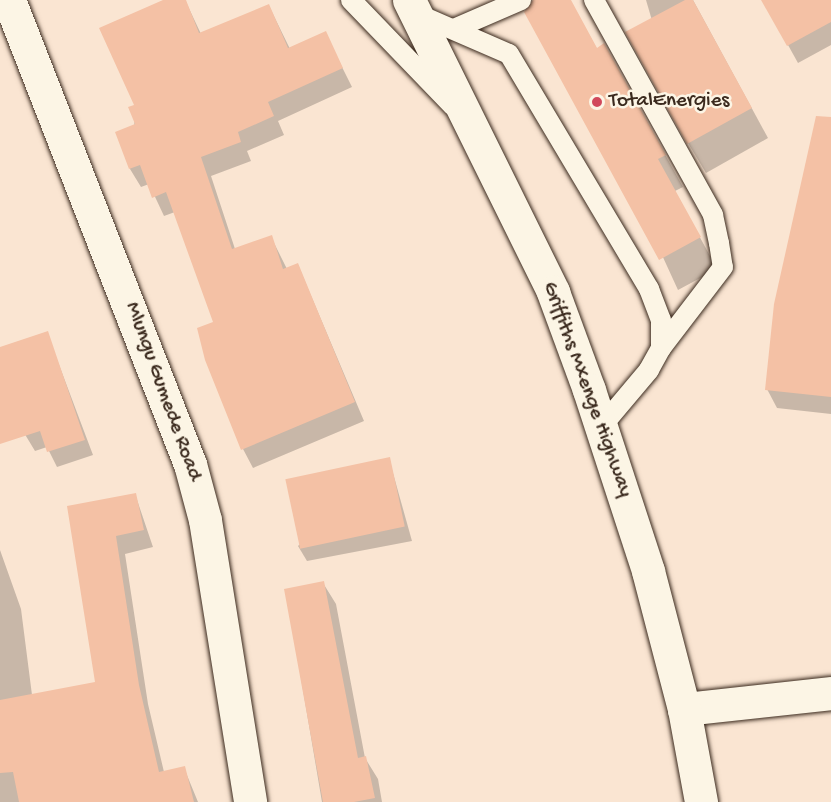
<!DOCTYPE html>
<html>
<head>
<meta charset="utf-8">
<style>
	body { margin:0 }
	#map { position:relative; width:831px; height:802px; overflow:hidden; background:#fae5d2; font-family:"Gochi Hand",sans-serif }
	div>[style] { position:absolute }
	.shadow>* { inset:0; background:#0003 }
	.building>* { inset:0; background:#f4c1a5; transform-origin:0 0 }
	.roads { filter:drop-shadow(0 0 2px #3b2a1e) drop-shadow(0 0 2px #3b2a1e) }
	.service>* { height:20px; margin:-10px; padding:0 10px; transform-origin:10px; border-radius:10px; background:#fcf5e5 }
	.minor>* { height:33px; margin:-16.5px; padding:0 16.5px; transform-origin:16.5px; border-radius:16.5px; background:#fcf5e5 }
	.tertiary>* { height:33px; margin:-16.5px; padding:0 16.5px; transform-origin:16.5px; border-radius:16.5px; background:#fcf5e5 }
	.dots>* { width:16px; height:16px; translate:-50% -50%; box-sizing:border-box; border:3px solid #fcf5e5; border-radius:50% }
	span { translate:-50% -50%; white-space:nowrap; text-align:center; line-height:1.15; -webkit-text-stroke:5px #fcf5e5; paint-order:stroke }
	.poi-label { font-size:21px; color:#3b2a1e }
	.left { translate:0 -50%; text-align:left }
	.street-label { font-size:21px; color:#3b2a1e }
</style>
</head>
<body>
<div id="map">
	<div class="shadow">
		<i style="clip-path:polygon(168px 0,185px 0,201px 34px,269px 6px,290px 49px,325px 33px,352px 87px,278px 121px,284px 135px,247px 151px,251px 161px,211px 176px,235px 249px,271px 237px,287px 269px,298px 265px,364px 421px,253px 468px,243px 449px,215px 323px,175px 212px,164px 216px,149px 184px,141px 187px,130px 169px,136px 106px)"></i>
		<i style="clip-path:polygon(545px 0,570px 0,597px 49px,622px 77px,683px 187px,675px 191px,717px 269px,678px 290px)"></i>
		<i style="clip-path:polygon(646px 0,693px 0,768px 138px,706px 173px,688px 143px)"></i>
		<i style="clip-path:polygon(763px 0,831px 0,831px 45px,798px 63px)"></i>
		<i style="clip-path:polygon(831px 143px,831px 414px,777px 408px,767px 389px)"></i>
		<i style="clip-path:polygon(47px 333px,93px 455px,57px 467px,47px 447px,35px 451px,0 393px,0 349px)"></i>
		<i style="clip-path:polygon(389px 459px,412px 541px,307px 561px,298px 546px)"></i>
		<i style="clip-path:polygon(135px 494px,153px 547px,125px 554px,148px 704px,164px 772px,184px 768px,198px 802px,0 802px,0 550px,21px 609px,32px 695px,97px 683px,69px 507px)"></i>
		<i style="clip-path:polygon(323px 583px,336px 604px,365px 758px,378px 779px,382px 802px,322px 802px,286px 590px)"></i>
	</div>
	<div class="building">
		<i style="clip-path:polygon(163px 0,186px 0,199px 33px,269px 4px,288px 48px,326px 31px,343px 68px,268px 102px,274px 116px,238px 132px,241px 142px,201px 157px,232px 249px,272px 235px,283px 269px,298px 263px,355px 402px,241px 450px,205px 360px,197px 328px,213px 322px,166px 192px,152px 198px,140px 165px,129px 169px,115px 132px,135px 124px,128px 107px,134px 105px,99px 28px)"></i>
		<i style="clip-path:polygon(533px 0,571px 0,597px 48px,604px 43px,666px 155px,658px 159px,701px 237px,659px 260px,524px 12px)"></i>
		<i style="clip-path:polygon(685px 0,693px 0,752px 108px,687px 144px,625px 32px)"></i>
		<i style="clip-path:polygon(761px 0,831px 0,831px 22px,787px 46px)"></i>
		<i style="clip-path:polygon(816px 116px,831px 117px,831px 397px,765px 390px,774px 304px)"></i>
		<i style="clip-path:polygon(48px 331px,85px 440px,47px 452px,40px 431px,0 444px,0 347px)"></i>
		<i style="left:390px;top:457px;width:71px;height:107px;rotate:78deg"></i>
		<i style="clip-path:polygon(136px 493px,144px 530px,116px 536px,139px 685px,159px 772px,185px 766px,194px 802px,19px 802px,13px 772px,0 773px,0 700px,95px 682px,67px 506px)"></i>
		<i style="clip-path:polygon(324px 581px,358px 758px,366px 756px,375px 798px,354px 802px,323px 802px,284px 589px)"></i>
	</div>
	<div class="roads">
		<div class="service">
			<i style="left:351px;top:0;width:147px;rotate:46.1deg"></i>
			<i style="left:594px;top:0;width:246px;rotate:61deg"></i>
			<i style="left:713px;top:215px;width:29px;rotate:78deg"></i>
			<i style="left:719px;top:243px;width:24px;rotate:81deg"></i>
			<i style="left:723px;top:267px;width:102px;rotate:127.4deg"></i>
			<i style="left:417px;top:14px;width:100px;rotate:23.5deg"></i>
			<i style="left:509px;top:54px;width:274px;rotate:59.2deg"></i>
			<i style="left:649px;top:289px;width:33px;rotate:69deg"></i>
			<i style="left:661px;top:320px;width:28px;rotate:90deg"></i>
			<i style="left:661px;top:348px;width:25px;rotate:119deg"></i>
			<i style="left:649px;top:370px;width:75px;rotate:130.1deg"></i>
			<i style="left:454px;top:29px;width:73px;rotate:-23.4deg"></i>
		</div>
		<div class="minor">
			<i style="left:9px;top:0;width:498px;rotate:68.7deg"></i>
			<i style="left:190px;top:464px;width:58px;rotate:75deg"></i>
			<i style="left:205px;top:520px;width:286px;rotate:80.9deg"></i>
			<i style="left:684px;top:709px;width:148px;rotate:-6.2deg"></i>
		</div>
		<div class="tertiary">
			<i style="left:409px;top:0;width:326px;rotate:63.7deg"></i>
			<i style="left:553px;top:292px;width:104px;rotate:69.8deg"></i>
			<i style="left:589px;top:390px;width:190px;rotate:71.9deg"></i>
			<i style="left:648px;top:571px;width:143px;rotate:75.4deg"></i>
			<i style="left:684px;top:709px;width:95px;rotate:79.6deg"></i>
		</div>
	</div>
	<div class="dots">
		<i style="left:597px;top:102px;background:#d1495b"></i>
	</div>
	<div class="poi-label">
		<span class="left" style="left:609px;top:102px">TotalEnergies</span>
	</div>
	<div class="street-label">
		<span style="left:586px;top:390px;rotate:70deg">Griffiths Mxenge Highway</span>
		<span style="left:162px;top:392px;rotate:70deg">Mlungu Gumede Road</span>
	</div>
</div>
</body>
</html>
